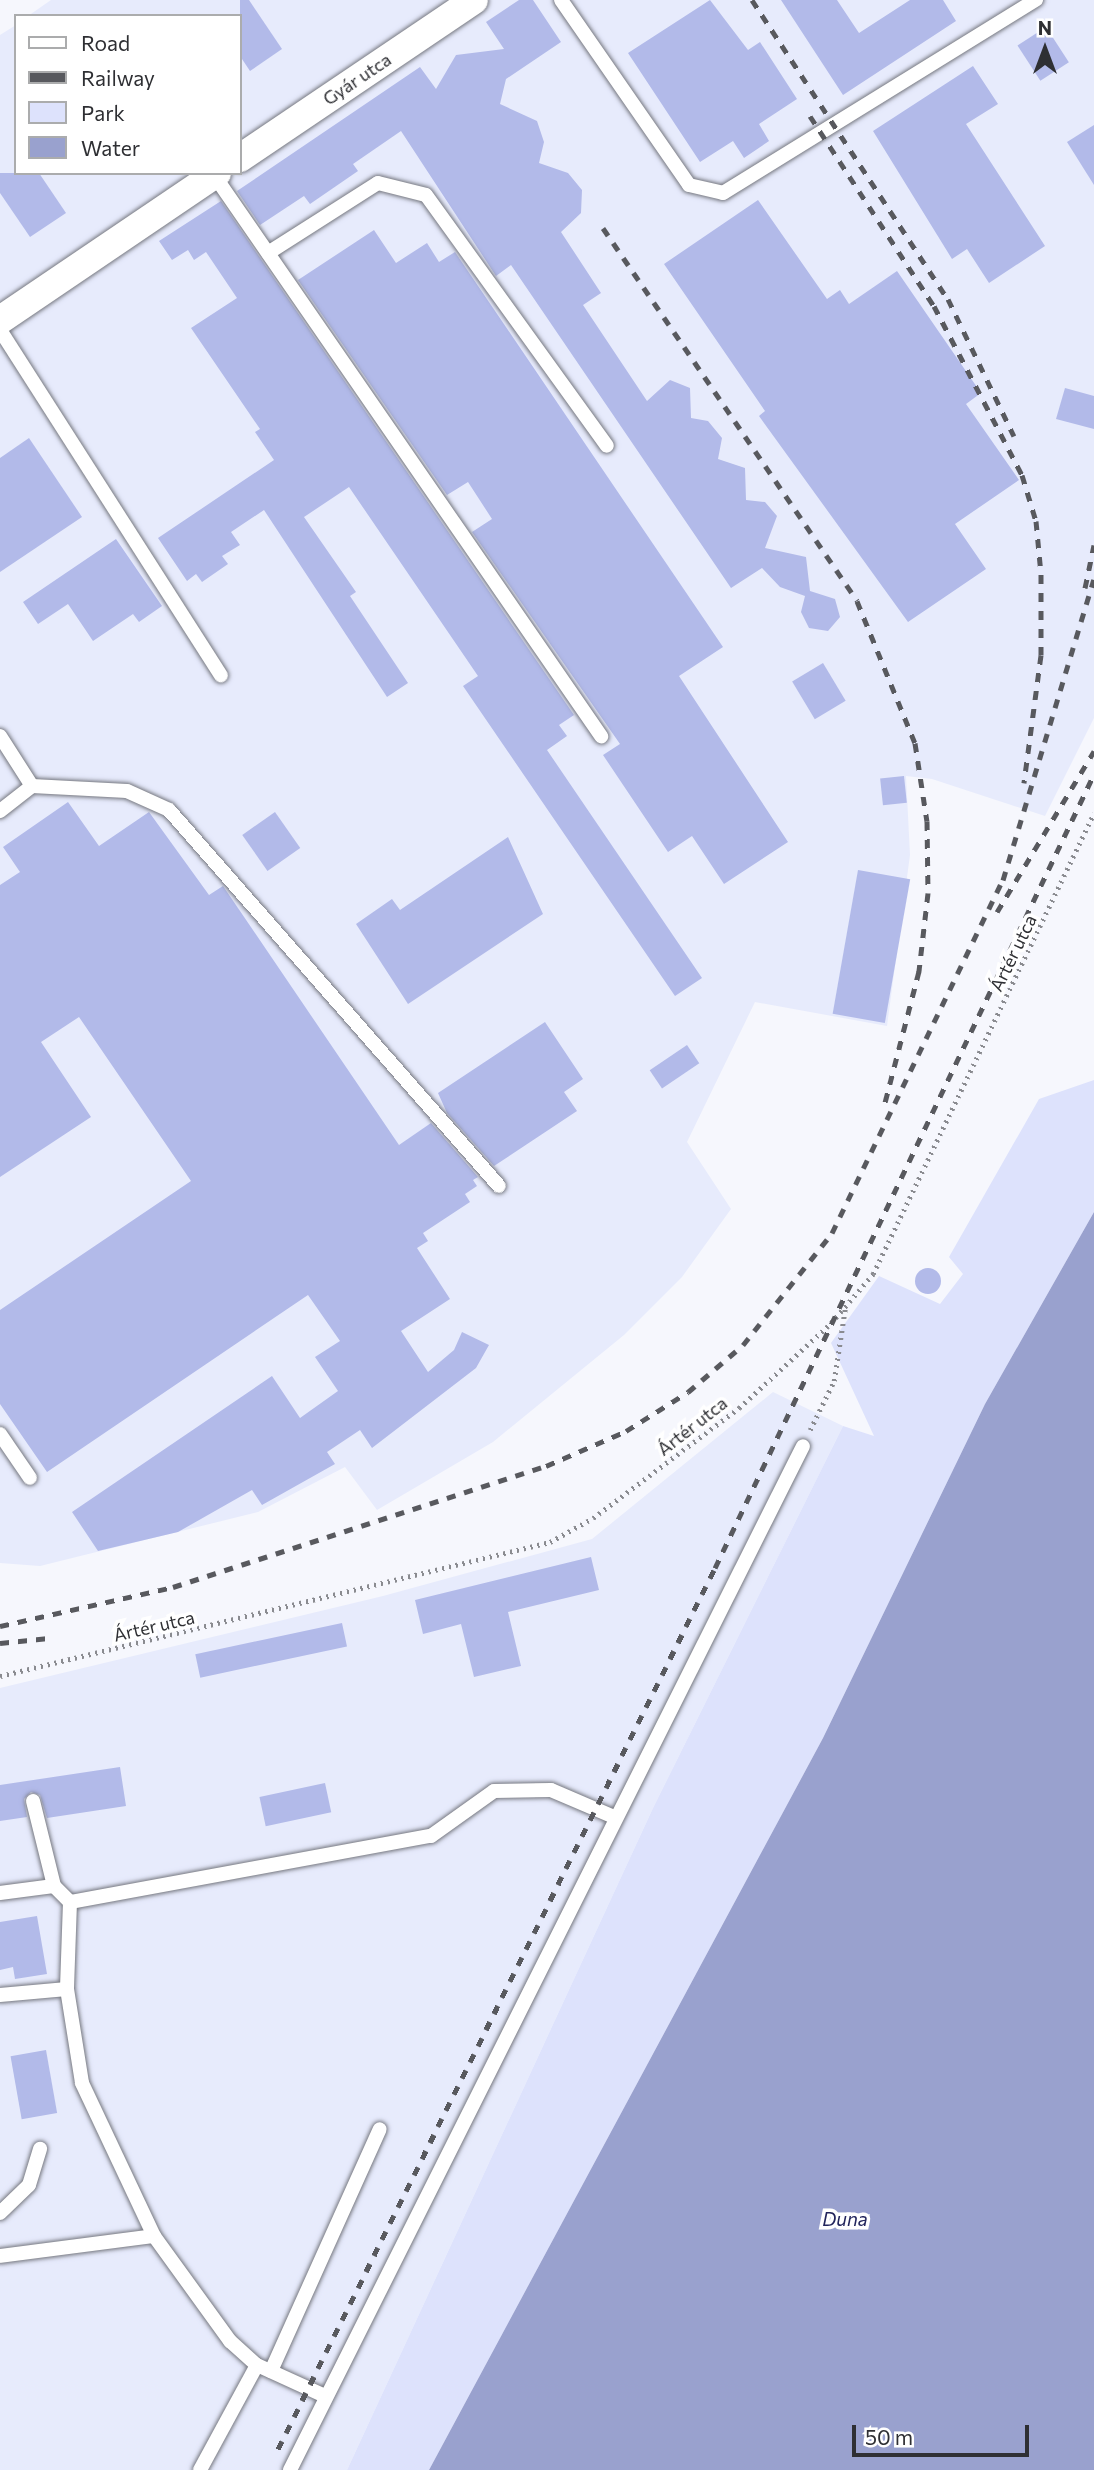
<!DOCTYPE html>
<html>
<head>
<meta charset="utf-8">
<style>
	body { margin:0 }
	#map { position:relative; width:1094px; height:2470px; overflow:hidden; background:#f6f7fd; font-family:Commissioner,sans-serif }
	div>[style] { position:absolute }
	.built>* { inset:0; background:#e7ebfc }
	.green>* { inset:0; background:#dde2fc }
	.water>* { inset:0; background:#99a1ce }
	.building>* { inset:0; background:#b2bae9; transform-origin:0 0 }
	.round { border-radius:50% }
	.path>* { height:4.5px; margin-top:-2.25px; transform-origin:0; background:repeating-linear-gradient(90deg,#8a8b90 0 2px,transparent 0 7px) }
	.roads { filter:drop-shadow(0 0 2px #767880) drop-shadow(0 0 2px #767880) }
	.lane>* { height:14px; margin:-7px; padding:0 7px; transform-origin:7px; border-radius:7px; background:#fff }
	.street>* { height:28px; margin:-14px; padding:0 14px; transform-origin:14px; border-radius:14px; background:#fff }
	.rail>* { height:5px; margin-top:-2.5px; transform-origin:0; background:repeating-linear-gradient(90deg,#58595e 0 9px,transparent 0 18px) }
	span { translate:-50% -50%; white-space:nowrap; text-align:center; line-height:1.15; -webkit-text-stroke:7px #fff; paint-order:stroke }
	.street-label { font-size:18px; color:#2e2f33 }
	.water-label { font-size:19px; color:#22255c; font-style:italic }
	.legend { position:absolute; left:14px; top:14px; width:228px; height:161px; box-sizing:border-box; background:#fff; border:2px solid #abacad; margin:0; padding:9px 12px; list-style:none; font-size:21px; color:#2e2f33 }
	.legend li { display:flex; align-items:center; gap:14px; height:35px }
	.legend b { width:35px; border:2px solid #abacad }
	.north { position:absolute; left:1010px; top:14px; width:70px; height:70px; -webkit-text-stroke:5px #fff; paint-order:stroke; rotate:0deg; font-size:19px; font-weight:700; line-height:28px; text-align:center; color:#2e2f33 }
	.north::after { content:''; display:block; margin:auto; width:24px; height:32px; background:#2e2f33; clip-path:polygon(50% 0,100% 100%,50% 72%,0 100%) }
	.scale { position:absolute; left:852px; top:2425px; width:177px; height:32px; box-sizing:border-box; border:4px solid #2e2f33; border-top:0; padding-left:9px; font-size:21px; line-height:24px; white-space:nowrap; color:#2e2f33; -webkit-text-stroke:5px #fff; paint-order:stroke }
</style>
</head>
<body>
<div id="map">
	<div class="built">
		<i style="clip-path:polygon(51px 0,1094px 0,1094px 718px,1045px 816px,932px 779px,906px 776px,910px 855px,887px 1026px,755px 1002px,687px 1142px,731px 1209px,682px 1277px,624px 1335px,493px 1442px,377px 1510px,345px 1467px,258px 1512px,40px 1566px,0 1563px,0 35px,16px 25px,16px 173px,240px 173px,240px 16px,28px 16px)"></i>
		<i style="clip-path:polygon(773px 1392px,843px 1426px,653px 1808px,347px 2470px,0 2470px,0 1688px,383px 1596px,592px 1539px)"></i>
	</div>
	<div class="green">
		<i style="clip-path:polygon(1094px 1080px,1094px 1212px,985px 1404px,823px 1738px,429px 2470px,347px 2470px,653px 1808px,843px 1426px,874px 1436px,831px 1343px,879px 1276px,940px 1304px,963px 1274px,949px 1257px,1039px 1099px)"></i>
	</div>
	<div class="water">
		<i style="clip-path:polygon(1094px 1212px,1094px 2470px,429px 2470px,823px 1738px,985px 1404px)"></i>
	</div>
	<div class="building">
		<i style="clip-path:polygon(240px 0,249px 0,282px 49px,250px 71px,240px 56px)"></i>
		<i style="clip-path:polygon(519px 0,533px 0,561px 42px,506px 79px,500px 104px,537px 121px,544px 142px,539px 163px,568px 173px,582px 190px,581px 213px,561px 232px,601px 293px,583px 305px,647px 401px,670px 380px,690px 388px,691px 418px,708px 421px,722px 438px,718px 459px,745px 468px,746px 500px,765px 502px,777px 516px,765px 548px,806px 557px,810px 591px,835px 599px,840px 617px,828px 631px,809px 628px,801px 612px,805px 596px,780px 587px,762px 568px,731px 588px,511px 265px,496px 276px,401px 131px,353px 164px,358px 171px,310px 204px,304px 196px,260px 225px,237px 191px,420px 67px,436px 89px,456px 55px,504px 49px,486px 22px)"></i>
		<i style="clip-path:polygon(710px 0,748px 50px,760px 42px,797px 99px,759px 124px,769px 141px,744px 158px,733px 141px,700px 162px,628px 53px)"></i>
		<i style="clip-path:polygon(781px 0,837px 0,859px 33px,910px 0,943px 0,956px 21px,843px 95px)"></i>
		<i style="left:1046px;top:27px;width:42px;height:34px;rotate:57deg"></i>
		<i style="clip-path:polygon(973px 66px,998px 104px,966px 124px,1045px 246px,989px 283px,967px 249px,952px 259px,873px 131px)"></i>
		<i style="clip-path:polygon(1094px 125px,1094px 185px,1067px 142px)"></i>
		<i style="clip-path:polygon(0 173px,39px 173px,66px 213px,30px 237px,0 193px)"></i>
		<i style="clip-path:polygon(758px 200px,827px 299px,840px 290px,849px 304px,897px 271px,981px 393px,966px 404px,1019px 480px,955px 524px,986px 569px,908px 622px,759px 416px,765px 411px,664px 264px)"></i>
		<i style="clip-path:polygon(221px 201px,574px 715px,559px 725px,567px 736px,547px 750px,702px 978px,675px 996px,463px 686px,478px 676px,349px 487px,304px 517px,356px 592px,350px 596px,408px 683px,387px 697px,264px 510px,231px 532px,240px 545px,222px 556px,228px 564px,202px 582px,196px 574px,187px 581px,158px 538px,274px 460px,255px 432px,260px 429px,191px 328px,237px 298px,206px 252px,194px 260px,188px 250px,172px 260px,159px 241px)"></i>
		<i style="clip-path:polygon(374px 230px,396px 263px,427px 243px,439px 262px,455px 252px,723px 647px,679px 676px,788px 842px,724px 884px,692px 836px,668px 852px,603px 755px,620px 744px,472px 532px,492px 519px,468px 482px,447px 495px,298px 280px)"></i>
		<i style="clip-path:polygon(1065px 388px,1094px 396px,1094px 429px,1056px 419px)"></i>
		<i style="clip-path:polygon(29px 438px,82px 517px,0 572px,0 458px)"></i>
		<i style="clip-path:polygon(116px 539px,162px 606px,139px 622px,133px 614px,93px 641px,68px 604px,38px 624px,23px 602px)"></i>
		<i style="left:823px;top:663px;width:44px;height:36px;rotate:59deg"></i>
		<i style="left:904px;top:776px;width:27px;height:24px;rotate:84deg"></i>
		<i style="clip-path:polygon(68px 802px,99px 846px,149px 812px,209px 895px,223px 886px,399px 1145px,431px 1123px,478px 1177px,473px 1180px,477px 1186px,465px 1194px,470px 1202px,423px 1233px,428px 1241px,417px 1248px,450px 1299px,401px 1331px,428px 1372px,454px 1350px,462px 1332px,489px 1345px,476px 1368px,372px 1448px,360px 1430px,327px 1452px,335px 1464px,262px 1505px,252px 1490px,178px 1532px,98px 1551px,72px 1512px,272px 1376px,300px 1418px,338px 1391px,315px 1357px,340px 1341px,308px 1295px,47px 1472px,0 1404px,0 1310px,191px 1181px,79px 1017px,41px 1042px,91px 1117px,0 1177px,0 885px,20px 872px,3px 847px)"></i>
		<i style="left:275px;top:812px;width:44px;height:40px;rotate:55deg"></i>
		<i style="clip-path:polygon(508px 837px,543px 914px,408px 1004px,356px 924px,392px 899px,400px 910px)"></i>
		<i style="left:858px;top:870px;width:53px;height:146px;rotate:10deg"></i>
		<i style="clip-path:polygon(545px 1022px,583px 1079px,564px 1092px,577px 1111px,494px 1166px,447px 1113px,438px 1093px)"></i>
		<i style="left:687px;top:1045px;width:22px;height:45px;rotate:56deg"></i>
		<i class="round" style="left:915px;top:1268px;width:26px;height:26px"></i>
		<i style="clip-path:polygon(591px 1557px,599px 1590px,508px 1612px,521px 1666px,474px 1677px,461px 1624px,423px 1634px,415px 1600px)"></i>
		<i style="left:342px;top:1623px;width:24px;height:150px;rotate:78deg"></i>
		<i style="clip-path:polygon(120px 1767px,126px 1806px,47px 1818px,40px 1795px,31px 1792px,24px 1799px,27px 1817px,0 1821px,0 1785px)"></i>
		<i style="left:325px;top:1783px;width:30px;height:67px;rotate:78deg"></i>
		<i style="clip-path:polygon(37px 1916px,47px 1974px,15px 1979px,13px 1967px,0 1970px,0 1922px)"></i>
		<i style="left:46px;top:2050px;width:64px;height:36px;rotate:80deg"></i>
	</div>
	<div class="path">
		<i style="left:810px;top:1430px;width:55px;rotate:-63.9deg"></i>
		<i style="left:834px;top:1381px;width:73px;rotate:-81.3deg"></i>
		<i style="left:0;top:1676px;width:566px;rotate:-13.69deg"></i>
		<i style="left:550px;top:1542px;width:49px;rotate:-29.2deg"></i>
		<i style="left:593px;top:1518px;width:183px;rotate:-37deg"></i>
		<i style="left:739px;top:1408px;width:125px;rotate:-42.7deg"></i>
		<i style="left:831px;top:1323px;width:65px;rotate:-49.4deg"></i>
		<i style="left:873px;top:1274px;width:511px;rotate:-64.39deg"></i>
	</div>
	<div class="roads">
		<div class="lane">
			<i style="left:561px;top:0;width:225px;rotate:55.3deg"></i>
			<i style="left:689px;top:185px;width:35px;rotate:13deg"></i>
			<i style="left:723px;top:193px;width:368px;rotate:-31.7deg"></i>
			<i style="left:214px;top:175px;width:682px;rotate:55.4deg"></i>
			<i style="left:268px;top:253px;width:130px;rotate:-32.5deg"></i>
			<i style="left:378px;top:183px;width:49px;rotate:14deg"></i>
			<i style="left:426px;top:195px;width:309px;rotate:54.2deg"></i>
			<i style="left:0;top:330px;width:410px;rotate:57.4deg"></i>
			<i style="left:0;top:736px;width:59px;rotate:57.4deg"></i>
			<i style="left:32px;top:786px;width:41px;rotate:142deg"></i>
			<i style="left:32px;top:786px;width:95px;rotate:3deg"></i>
			<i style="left:127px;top:791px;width:46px;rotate:24.3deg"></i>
			<i style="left:169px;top:810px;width:500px;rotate:48.73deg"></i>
			<i style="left:0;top:1434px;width:53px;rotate:55.7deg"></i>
			<i style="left:33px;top:1801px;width:88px;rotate:76.1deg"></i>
			<i style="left:0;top:1893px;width:54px;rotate:-7.4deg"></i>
			<i style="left:54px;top:1886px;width:23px;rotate:45deg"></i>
			<i style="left:70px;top:1902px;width:87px;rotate:92deg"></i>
			<i style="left:67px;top:1989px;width:95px;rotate:80.9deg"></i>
			<i style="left:82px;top:2083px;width:169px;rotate:64.8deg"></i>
			<i style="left:154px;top:2236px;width:130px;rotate:54.1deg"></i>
			<i style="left:230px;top:2341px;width:36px;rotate:42deg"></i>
			<i style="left:257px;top:2365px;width:75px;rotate:24.5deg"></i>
			<i style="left:70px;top:1902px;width:367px;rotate:-10.4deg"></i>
			<i style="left:431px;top:1836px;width:77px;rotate:-35.5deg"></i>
			<i style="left:494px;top:1791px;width:57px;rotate:-1deg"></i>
			<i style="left:551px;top:1790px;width:69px;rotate:23.2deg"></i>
			<i style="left:0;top:1995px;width:67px;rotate:-5.1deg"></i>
			<i style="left:0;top:2213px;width:40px;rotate:-44deg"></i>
			<i style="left:29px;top:2185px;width:38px;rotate:-73deg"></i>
			<i style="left:0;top:2256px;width:155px;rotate:-7.4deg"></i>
			<i style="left:271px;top:2371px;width:265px;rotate:-65.8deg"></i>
			<i style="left:200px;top:2470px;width:119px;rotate:-61.5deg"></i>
			<i style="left:290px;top:2470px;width:1145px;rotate:-63.39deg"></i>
		</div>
		<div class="street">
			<i style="left:240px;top:158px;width:282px;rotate:-34deg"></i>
			<i style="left:0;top:320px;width:262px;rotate:-34.1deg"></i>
		</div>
	</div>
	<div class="rail">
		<i style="left:752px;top:0;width:358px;rotate:56.8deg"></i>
		<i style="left:948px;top:299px;width:152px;rotate:64.3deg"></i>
		<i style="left:810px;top:116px;width:227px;rotate:56.9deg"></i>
		<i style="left:934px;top:306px;width:191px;rotate:62.5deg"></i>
		<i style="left:1022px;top:475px;width:48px;rotate:73.1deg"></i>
		<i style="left:1036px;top:521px;width:53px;rotate:84.6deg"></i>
		<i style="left:1041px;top:574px;width:81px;rotate:90deg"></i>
		<i style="left:1041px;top:655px;width:129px;rotate:97.6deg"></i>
		<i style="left:603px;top:228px;width:451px;rotate:55.7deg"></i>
		<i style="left:857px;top:601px;width:153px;rotate:67.8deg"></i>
		<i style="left:915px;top:743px;width:79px;rotate:81.3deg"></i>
		<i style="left:927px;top:821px;width:72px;rotate:89.2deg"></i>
		<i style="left:928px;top:893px;width:79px;rotate:96.6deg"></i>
		<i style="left:919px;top:971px;width:139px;rotate:104.5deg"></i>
		<i style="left:1085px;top:588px;width:44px;rotate:-78.2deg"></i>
		<i style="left:997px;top:912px;width:188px;rotate:-58.9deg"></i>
		<i style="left:0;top:1626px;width:177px;rotate:-12.7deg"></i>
		<i style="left:173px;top:1587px;width:392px;rotate:-18deg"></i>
		<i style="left:546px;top:1466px;width:87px;rotate:-23.6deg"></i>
		<i style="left:626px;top:1431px;width:73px;rotate:-32.2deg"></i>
		<i style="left:688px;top:1392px;width:72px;rotate:-40.5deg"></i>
		<i style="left:743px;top:1345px;width:143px;rotate:-51.5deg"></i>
		<i style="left:832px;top:1233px;width:392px;rotate:-64.2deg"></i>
		<i style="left:1003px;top:880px;width:314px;rotate:-73.2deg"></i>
		<i style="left:0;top:1643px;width:49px;rotate:-5.8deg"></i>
		<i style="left:278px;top:2449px;width:983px;rotate:-63.62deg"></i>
		<i style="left:715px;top:1568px;width:880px;rotate:-64.48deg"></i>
	</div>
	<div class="street-label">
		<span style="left:357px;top:79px;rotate:-34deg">Gyár utca</span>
		<span style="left:1013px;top:953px;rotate:-64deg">Ártér utca</span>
		<span style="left:692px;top:1426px;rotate:-38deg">Ártér utca</span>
		<span style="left:154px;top:1626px;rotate:-13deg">Ártér utca</span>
	</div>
	<div class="water-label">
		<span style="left:845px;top:2219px">Duna</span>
	</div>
	<ul class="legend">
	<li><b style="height:9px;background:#fff"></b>Road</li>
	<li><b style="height:9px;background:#58595e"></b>Railway</li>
	<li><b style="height:19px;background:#dde2fc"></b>Park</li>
	<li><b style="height:19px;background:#99a1ce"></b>Water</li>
	</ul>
	<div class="north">N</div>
	<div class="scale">50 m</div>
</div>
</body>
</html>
